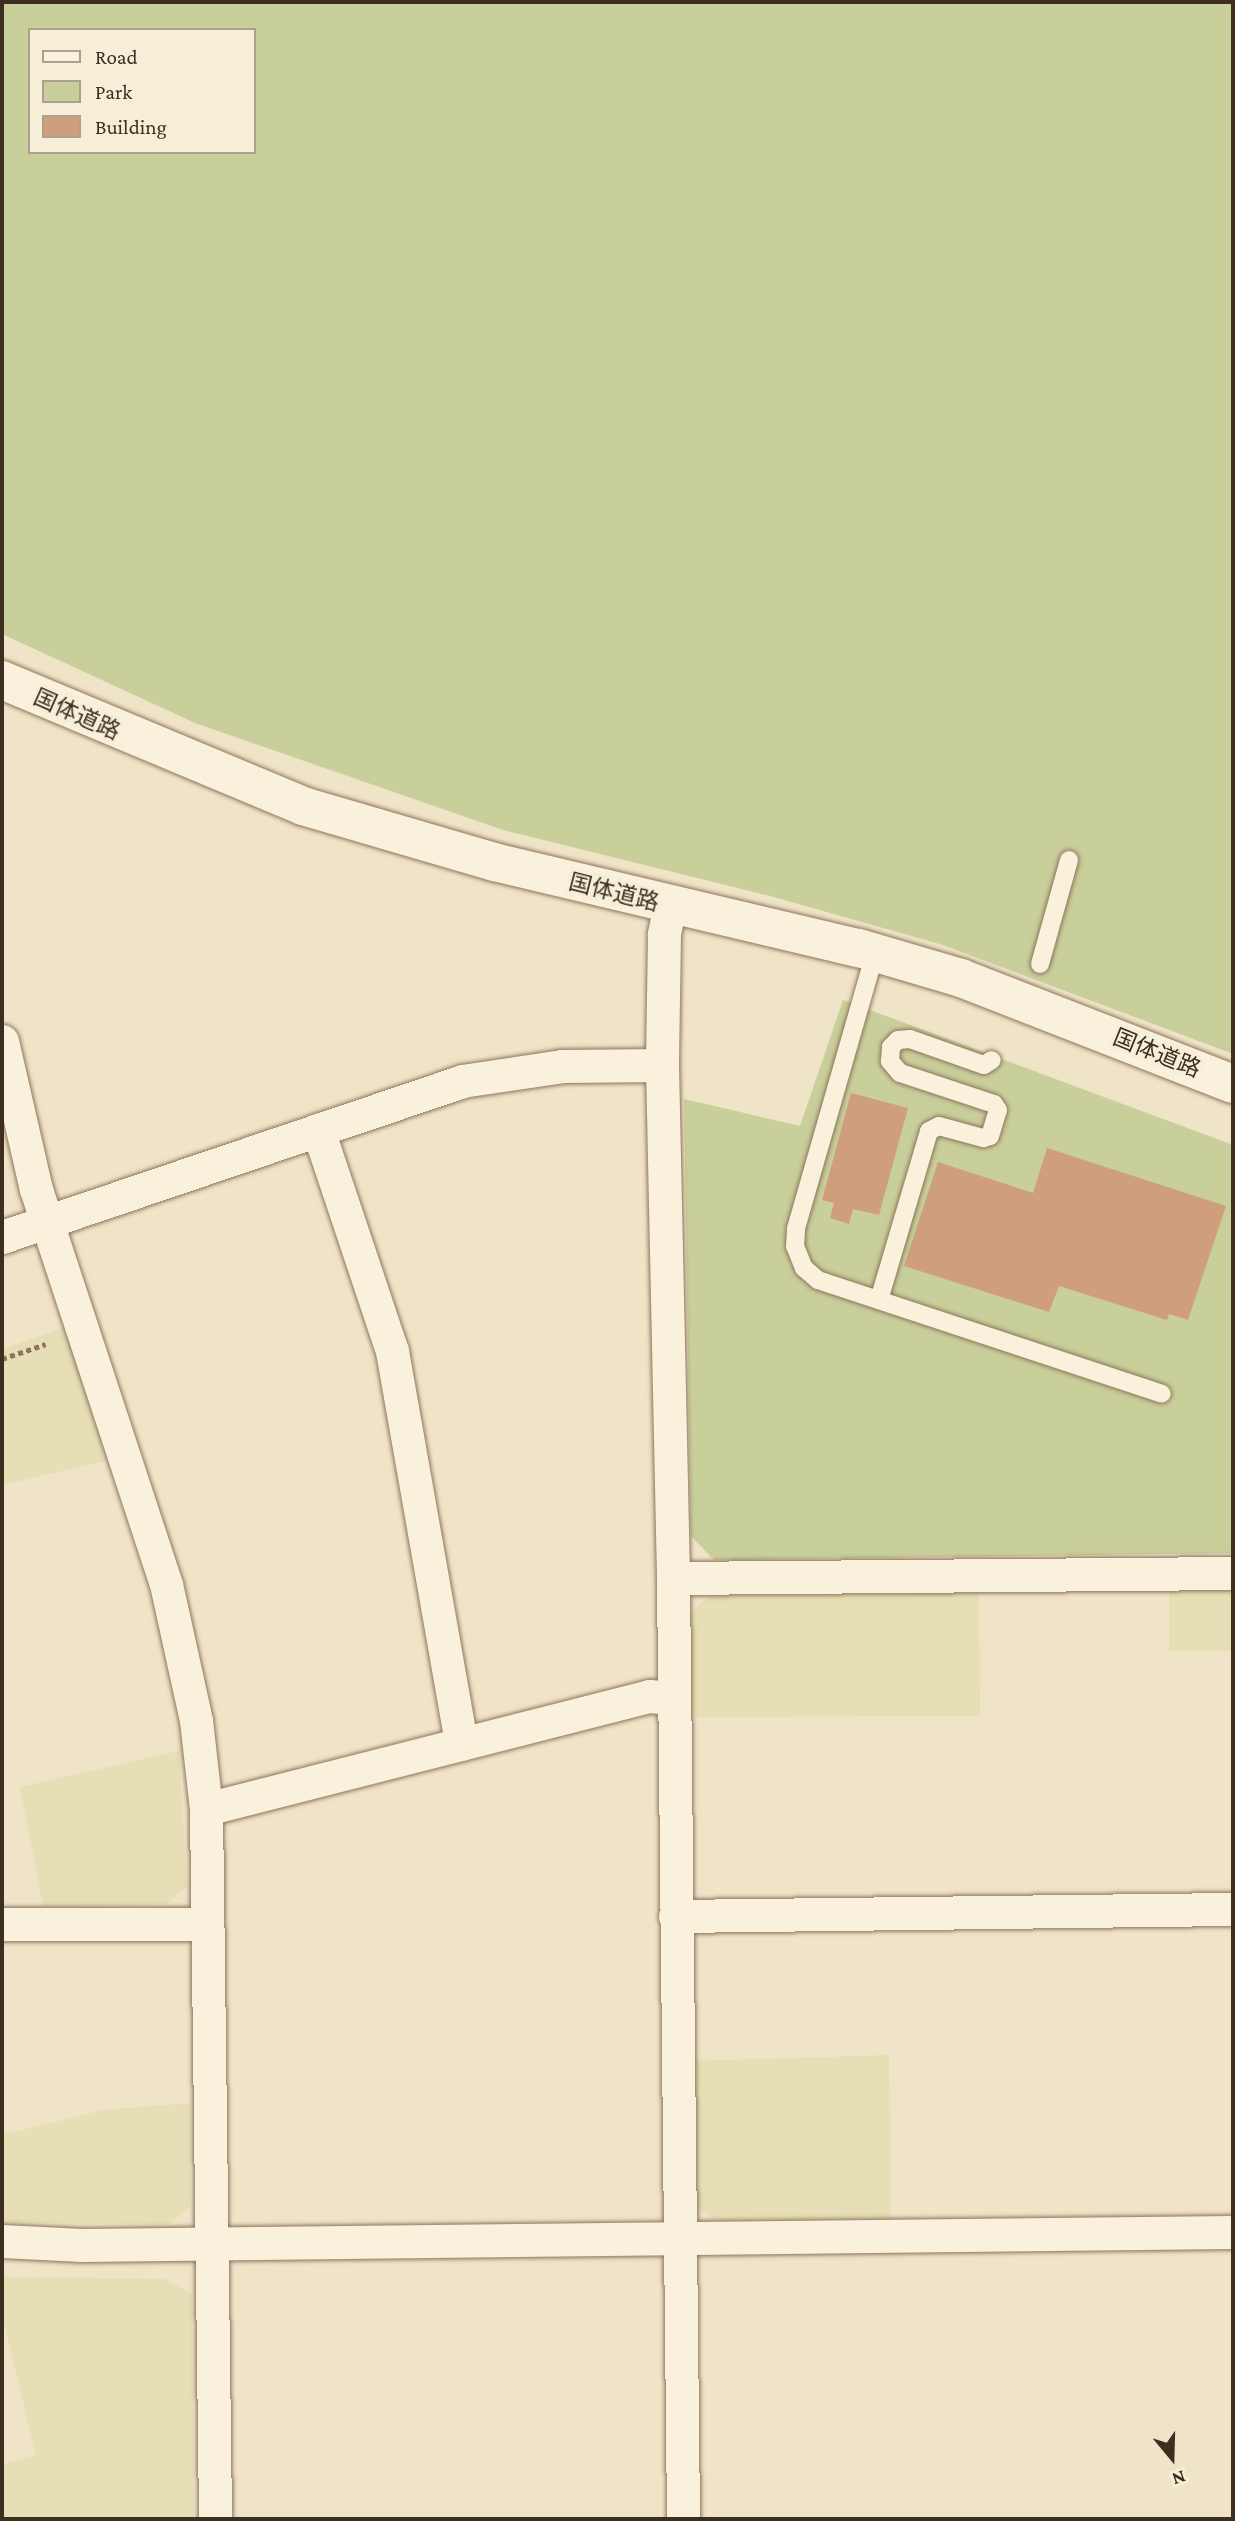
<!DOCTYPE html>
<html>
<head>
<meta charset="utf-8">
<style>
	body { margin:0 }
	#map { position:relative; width:1235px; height:2521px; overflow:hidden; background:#f0e4c8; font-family:"Crimson Pro","Noto Sans JP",serif }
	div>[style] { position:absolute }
	.farmland>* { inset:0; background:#e6deb5; transform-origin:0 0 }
	.green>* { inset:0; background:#c9cf9b }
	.building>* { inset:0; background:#cf9f7d }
	.path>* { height:4.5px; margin-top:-2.25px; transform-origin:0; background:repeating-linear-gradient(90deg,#8d765c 0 5px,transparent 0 8.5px) }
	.roads { filter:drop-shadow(0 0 2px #8d765c) drop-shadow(0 0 2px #8d765c) }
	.lane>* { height:18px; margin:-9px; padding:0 9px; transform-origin:9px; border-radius:9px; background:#faf1dc }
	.street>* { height:33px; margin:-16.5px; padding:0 16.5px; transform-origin:16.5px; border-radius:16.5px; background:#faf1dc }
	.secondary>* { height:38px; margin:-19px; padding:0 19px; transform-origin:19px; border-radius:19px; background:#faf1dc }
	span { translate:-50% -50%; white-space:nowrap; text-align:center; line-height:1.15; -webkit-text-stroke:7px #f7eed8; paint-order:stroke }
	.street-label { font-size:23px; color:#3d2e20 }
	.frame { position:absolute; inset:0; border:4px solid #3d2e20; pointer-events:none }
	.legend { position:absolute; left:28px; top:28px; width:228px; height:126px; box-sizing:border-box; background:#f7eed8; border:2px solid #ada18e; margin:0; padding:9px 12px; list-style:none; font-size:21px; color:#3d2e20 }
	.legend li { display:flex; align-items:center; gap:14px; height:35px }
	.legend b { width:35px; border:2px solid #ada18e }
	.north { position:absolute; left:1137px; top:2423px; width:70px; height:70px; -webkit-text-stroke:5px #f7eed8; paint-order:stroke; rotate:161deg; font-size:19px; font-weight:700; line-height:28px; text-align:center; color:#3d2e20 }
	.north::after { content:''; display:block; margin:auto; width:24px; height:32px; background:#3d2e20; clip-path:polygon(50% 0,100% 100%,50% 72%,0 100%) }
</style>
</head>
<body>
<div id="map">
	<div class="farmland">
		<i style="clip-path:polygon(64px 1328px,109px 1460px,2px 1485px,2px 1349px)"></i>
		<i style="left:1233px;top:1590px;width:61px;height:64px;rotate:90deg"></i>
		<i style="clip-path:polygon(979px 1593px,980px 1716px,689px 1717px,689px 1615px,710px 1595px)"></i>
		<i style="clip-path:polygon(179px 1751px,187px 1887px,166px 1904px,43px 1906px,20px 1787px)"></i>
		<i style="clip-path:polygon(889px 2055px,891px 2218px,714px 2220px,695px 2204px,694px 2061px)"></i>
		<i style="clip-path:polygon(190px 2103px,190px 2206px,169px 2224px,2px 2222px,2px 2135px,103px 2110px)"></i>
		<i style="clip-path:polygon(2px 2277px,165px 2279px,192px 2294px,194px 2519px,2px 2519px,2px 2464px,36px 2456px,2px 2314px)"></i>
	</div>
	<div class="green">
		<i style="clip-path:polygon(evenodd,2px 2px,1233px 2px,1233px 1054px,943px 945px,770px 896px,503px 830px,195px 723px,2px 634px,2px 2px,30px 30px,254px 30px,254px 152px,30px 152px,30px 30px)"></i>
		<i style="clip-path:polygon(843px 1000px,1233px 1145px,1233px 1553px,714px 1560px,691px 1536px,684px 1099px,800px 1126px)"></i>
	</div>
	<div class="building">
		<i style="clip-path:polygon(851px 1093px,908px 1108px,879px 1215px,853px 1209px,849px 1224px,830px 1218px,834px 1203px,822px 1200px)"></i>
		<i style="clip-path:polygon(1047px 1148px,1226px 1206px,1188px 1320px,1169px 1314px,1167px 1320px,1059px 1286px,1049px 1312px,904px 1266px,938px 1162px,1033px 1193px)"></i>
	</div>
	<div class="path">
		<i style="left:2px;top:1359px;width:46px;rotate:-18.8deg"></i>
	</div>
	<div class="roads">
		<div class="lane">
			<i style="left:875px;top:953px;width:287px;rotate:106deg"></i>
			<i style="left:796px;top:1229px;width:17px;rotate:93deg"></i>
			<i style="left:795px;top:1246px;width:24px;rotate:68deg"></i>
			<i style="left:804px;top:1268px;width:18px;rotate:41deg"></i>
			<i style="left:818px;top:1280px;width:362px;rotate:18.3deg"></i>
			<i style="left:1040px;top:964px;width:108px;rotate:-74.4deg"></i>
			<i style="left:879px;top:1300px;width:176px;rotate:-73.5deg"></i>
			<i style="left:929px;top:1131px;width:11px;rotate:-27deg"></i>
			<i style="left:939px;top:1126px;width:46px;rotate:15.3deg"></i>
			<i style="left:983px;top:1138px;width:7px;rotate:-16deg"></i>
			<i style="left:990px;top:1136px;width:27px;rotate:-73deg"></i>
			<i style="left:998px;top:1110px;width:7px;rotate:-124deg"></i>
			<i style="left:994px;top:1104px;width:99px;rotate:-161.7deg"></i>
			<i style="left:900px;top:1073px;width:16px;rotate:-130deg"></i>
			<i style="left:890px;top:1061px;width:14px;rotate:-86deg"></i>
			<i style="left:891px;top:1047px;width:10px;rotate:-45deg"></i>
			<i style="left:898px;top:1040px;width:12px;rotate:-5deg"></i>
			<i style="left:910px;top:1039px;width:78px;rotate:19.4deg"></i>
			<i style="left:984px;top:1065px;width:9px;rotate:-32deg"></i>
		</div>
		<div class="street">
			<i style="left:670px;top:905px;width:30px;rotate:102deg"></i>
			<i style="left:664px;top:934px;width:131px;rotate:90.9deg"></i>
			<i style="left:662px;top:1065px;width:513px;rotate:88.77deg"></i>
			<i style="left:673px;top:1578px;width:941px;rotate:89.39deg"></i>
			<i style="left:2px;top:1041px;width:152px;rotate:77.1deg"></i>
			<i style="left:36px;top:1189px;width:416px;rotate:71.8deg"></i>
			<i style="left:166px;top:1584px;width:139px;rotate:77.6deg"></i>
			<i style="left:196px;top:1720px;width:90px;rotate:83.6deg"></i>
			<i style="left:206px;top:1809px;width:710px;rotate:89.27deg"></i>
			<i style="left:318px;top:1130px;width:233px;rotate:71.5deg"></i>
			<i style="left:392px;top:1351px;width:399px;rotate:80deg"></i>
			<i style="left:2px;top:1237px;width:486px;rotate:-18.7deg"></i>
			<i style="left:462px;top:1081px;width:101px;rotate:-8.5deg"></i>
			<i style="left:562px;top:1066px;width:100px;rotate:-0.6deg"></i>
			<i style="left:673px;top:1578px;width:560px;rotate:-0.51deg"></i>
			<i style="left:206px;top:1809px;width:457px;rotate:-14.3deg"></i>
			<i style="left:649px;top:1696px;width:23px;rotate:5deg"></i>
			<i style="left:675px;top:1916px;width:558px;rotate:-0.72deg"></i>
			<i style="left:2px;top:1924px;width:205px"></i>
			<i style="left:2px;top:2241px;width:80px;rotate:2.9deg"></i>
			<i style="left:82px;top:2245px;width:1151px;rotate:-0.65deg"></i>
		</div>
		<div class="secondary">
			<i style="left:2px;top:680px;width:326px;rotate:22.7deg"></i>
			<i style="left:303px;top:806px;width:199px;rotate:16.3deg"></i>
			<i style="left:494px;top:862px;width:375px;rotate:13.3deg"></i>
			<i style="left:859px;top:948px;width:106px;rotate:16.4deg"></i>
			<i style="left:961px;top:978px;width:292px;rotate:21.3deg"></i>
		</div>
	</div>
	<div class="street-label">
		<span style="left:77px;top:714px;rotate:24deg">国体道路</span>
		<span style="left:614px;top:892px;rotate:14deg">国体道路</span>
		<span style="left:1157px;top:1053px;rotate:22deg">国体道路</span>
	</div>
	<div class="frame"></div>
	<ul class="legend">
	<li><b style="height:9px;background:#faf1dc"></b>Road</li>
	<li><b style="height:19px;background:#c9cf9b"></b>Park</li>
	<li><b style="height:19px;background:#cf9f7d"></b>Building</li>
	</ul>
	<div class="north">N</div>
</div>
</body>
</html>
